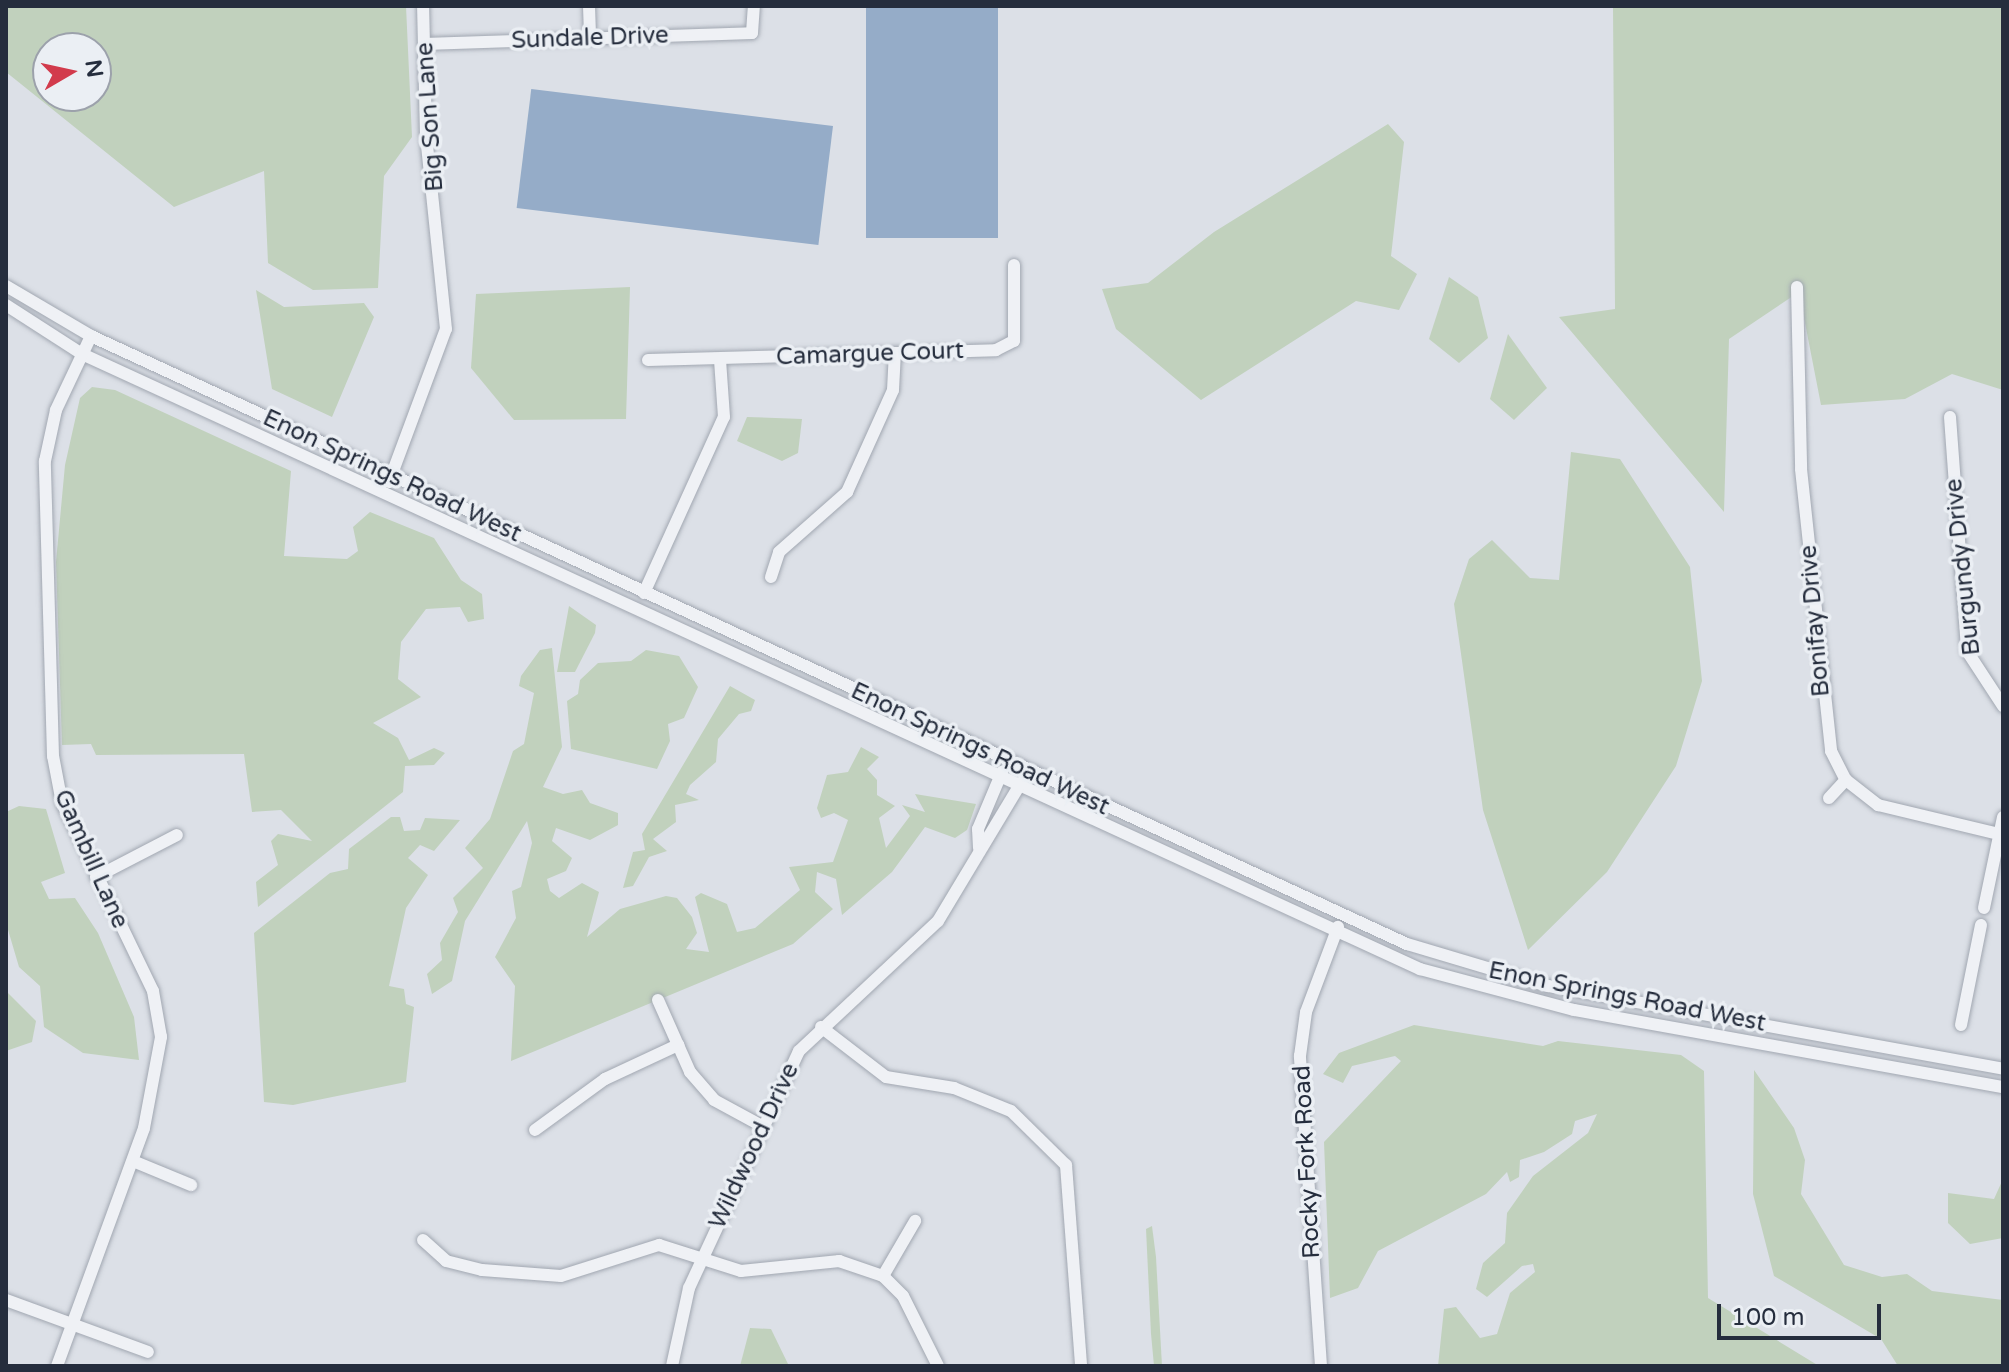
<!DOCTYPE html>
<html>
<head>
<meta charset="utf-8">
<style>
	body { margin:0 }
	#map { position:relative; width:2009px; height:1372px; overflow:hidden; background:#dce0e7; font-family:"Varela Round",sans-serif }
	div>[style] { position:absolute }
	.green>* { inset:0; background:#c1d1bd }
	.water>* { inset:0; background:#95acc8; transform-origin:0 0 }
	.roads { filter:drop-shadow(0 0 2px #a1a7b1) drop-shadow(0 0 2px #a1a7b1) }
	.street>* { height:12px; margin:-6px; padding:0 6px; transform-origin:6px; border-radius:6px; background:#eff1f5 }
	span { translate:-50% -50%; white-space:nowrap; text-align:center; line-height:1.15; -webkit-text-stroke:7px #ebeff4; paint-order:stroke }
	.street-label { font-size:24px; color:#252d3d }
	.frame { position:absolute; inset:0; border:8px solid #252d3d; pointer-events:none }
	.north { position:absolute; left:32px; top:32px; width:80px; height:80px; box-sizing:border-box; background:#ebeff4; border:2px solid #9ca1ab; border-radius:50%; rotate:81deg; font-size:22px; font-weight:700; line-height:32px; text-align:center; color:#252d3d }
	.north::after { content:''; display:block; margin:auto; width:28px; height:36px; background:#d23b4c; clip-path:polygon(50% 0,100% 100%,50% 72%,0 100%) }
	.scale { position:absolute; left:1717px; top:1304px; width:164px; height:36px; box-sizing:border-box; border:4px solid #252d3d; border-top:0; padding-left:10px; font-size:24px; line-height:28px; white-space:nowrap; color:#252d3d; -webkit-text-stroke:6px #ebeff4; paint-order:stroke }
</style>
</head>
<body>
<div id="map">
	<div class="green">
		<i style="clip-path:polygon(evenodd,6px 6px,406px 6px,412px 137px,384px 176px,378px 288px,313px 290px,268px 263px,264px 171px,174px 207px,6px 72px,6px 6px,48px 48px,96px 48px,96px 96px,48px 96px,48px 48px)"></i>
		<i style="clip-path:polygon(1613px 6px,2003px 6px,2003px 390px,1952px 374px,1905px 399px,1821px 405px,1799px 292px,1729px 339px,1724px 512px,1559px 317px,1615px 309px)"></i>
		<i style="clip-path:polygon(1388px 124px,1404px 142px,1391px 256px,1417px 274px,1399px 310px,1356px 301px,1201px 400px,1116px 329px,1102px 289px,1148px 283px,1214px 232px)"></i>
		<i style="clip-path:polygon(1449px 277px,1478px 297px,1488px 338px,1459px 363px,1429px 339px)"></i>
		<i style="clip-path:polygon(630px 287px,626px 419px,514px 420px,471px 368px,476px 294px)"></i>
		<i style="clip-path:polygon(256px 290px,284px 307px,364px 303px,374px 317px,332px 417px,272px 389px)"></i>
		<i style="clip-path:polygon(1508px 334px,1547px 388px,1514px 420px,1490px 399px)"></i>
		<i style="clip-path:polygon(92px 387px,115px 390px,291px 471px,284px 556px,347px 559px,358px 551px,353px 527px,370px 512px,434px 538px,461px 580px,482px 594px,484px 619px,468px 622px,460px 607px,426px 609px,401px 642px,398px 679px,421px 697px,373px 723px,398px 738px,409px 760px,434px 748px,445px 753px,434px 765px,405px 766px,403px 792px,258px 907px,256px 882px,278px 865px,271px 841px,278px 834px,312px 841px,281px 810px,252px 812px,244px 754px,96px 755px,91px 744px,62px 745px,56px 562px,65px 465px,80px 398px)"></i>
		<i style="clip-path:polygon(747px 417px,802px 419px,798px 453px,782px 461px,737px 441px)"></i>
		<i style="clip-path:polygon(1571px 452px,1620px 459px,1690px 567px,1702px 681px,1676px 766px,1607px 872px,1528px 950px,1483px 810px,1454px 604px,1469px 559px,1492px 540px,1530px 578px,1559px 580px)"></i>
		<i style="clip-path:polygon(569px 606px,596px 625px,595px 633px,575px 672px,557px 672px)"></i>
		<i style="clip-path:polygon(552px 648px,562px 747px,543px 787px,563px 794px,582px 790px,590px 803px,618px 813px,618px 825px,590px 840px,556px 828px,552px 841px,572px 858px,566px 871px,547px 879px,550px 891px,559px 898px,582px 883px,599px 892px,587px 937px,620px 909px,666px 896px,677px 898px,692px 917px,697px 933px,686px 949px,709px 952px,695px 897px,701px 893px,727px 904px,737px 932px,755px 928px,800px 890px,789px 867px,833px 862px,848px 820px,834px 813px,821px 818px,817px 808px,827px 775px,848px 772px,861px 747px,879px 757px,867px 769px,877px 780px,877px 795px,895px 806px,879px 818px,886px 848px,910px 816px,902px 805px,925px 812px,915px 794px,976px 804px,967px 830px,955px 838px,925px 827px,892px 872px,842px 915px,836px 879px,817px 872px,815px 892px,833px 909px,793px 944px,511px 1061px,515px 986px,495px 957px,516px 918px,512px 891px,521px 887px,532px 843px,527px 821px,465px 921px,452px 981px,432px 994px,427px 974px,442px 960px,440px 943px,458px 912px,453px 898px,483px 868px,465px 848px,490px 819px,513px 751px,524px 744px,534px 693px,519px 686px,521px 676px,540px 650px)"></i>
		<i style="clip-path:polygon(646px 650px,679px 656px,698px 687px,684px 718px,668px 724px,670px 741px,657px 769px,571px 749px,567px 701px,578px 694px,580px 680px,598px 663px,631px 661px)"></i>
		<i style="clip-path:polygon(730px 686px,755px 700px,751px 711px,739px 714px,718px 739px,716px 762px,690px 785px,686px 794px,699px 800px,675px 805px,676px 822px,653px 839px,667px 851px,649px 857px,633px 886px,623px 888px,633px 852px,645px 850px,642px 834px)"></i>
		<i style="clip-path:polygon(19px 806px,46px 809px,65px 873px,41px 882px,49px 899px,75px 898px,98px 933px,134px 1017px,139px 1060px,83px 1053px,44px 1027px,40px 986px,19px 967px,6px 923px,6px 812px)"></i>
		<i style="clip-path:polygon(391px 817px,400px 817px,404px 831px,420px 830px,425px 818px,460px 820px,434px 851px,420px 845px,408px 858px,428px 875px,406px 908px,389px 986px,404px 989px,406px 1004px,414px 1007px,406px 1082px,293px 1105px,264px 1102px,254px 933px,330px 873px,348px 869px,349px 849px)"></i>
		<i style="clip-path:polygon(6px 991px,36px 1021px,32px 1042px,6px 1051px)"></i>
		<i style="clip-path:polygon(1414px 1025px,1543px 1046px,1558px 1041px,1681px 1055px,1704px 1071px,1708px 1298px,1819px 1366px,1438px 1366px,1444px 1309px,1456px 1307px,1480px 1338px,1497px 1334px,1510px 1293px,1535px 1272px,1533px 1264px,1522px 1266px,1487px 1297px,1476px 1289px,1483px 1263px,1505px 1243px,1507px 1213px,1533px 1176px,1588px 1133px,1597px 1114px,1575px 1121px,1572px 1134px,1544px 1152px,1520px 1160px,1519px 1177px,1510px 1182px,1507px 1172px,1486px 1194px,1378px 1251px,1358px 1288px,1330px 1298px,1324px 1142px,1401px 1061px,1395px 1056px,1352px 1066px,1343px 1083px,1323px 1074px,1339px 1053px)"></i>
		<i style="clip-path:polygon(1754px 1070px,1794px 1128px,1805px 1160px,1801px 1194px,1844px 1265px,1882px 1277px,1907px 1274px,1932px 1291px,2003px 1300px,2003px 1366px,1898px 1366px,1881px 1339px,1774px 1276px,1753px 1194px)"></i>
		<i style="clip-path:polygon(2003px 1179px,2003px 1238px,1970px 1244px,1948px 1223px,1948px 1193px,1994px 1199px)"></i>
		<i style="clip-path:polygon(1152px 1226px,1156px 1257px,1162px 1366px,1154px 1366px,1151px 1334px,1146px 1229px)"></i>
		<i style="clip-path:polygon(750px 1328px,771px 1329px,789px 1366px,740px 1366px)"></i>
	</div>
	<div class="water">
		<i style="left:866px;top:6px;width:132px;height:232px"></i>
		<i style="left:833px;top:126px;width:120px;height:304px;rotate:97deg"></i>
	</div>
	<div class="roads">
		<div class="street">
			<i style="left:589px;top:6px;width:33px;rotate:88deg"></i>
			<i style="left:424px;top:44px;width:328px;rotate:-1.9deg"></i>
			<i style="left:752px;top:33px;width:27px;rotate:-86deg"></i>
			<i style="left:6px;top:286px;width:99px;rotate:30.5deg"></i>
			<i style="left:91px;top:336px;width:1450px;rotate:24.8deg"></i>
			<i style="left:1407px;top:944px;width:147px;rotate:16.6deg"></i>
			<i style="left:1548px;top:986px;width:463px;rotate:10.3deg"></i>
			<i style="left:1797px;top:287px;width:182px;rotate:88.7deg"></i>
			<i style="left:1801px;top:469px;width:284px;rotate:83.9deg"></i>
			<i style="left:1831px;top:751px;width:33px;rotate:63deg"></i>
			<i style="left:1846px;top:780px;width:41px;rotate:38deg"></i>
			<i style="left:1878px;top:805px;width:129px;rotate:13.5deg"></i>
			<i style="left:6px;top:305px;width:90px;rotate:32.8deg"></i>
			<i style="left:82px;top:354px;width:1473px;rotate:24.69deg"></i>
			<i style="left:1420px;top:969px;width:159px;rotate:14.9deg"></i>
			<i style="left:1574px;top:1010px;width:436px;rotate:10.2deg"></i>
			<i style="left:648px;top:360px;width:348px;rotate:-1.6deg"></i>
			<i style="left:996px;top:350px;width:20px;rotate:-27deg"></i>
			<i style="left:1014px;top:341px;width:76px;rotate:-90deg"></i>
			<i style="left:1950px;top:417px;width:235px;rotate:85.8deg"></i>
			<i style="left:1967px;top:651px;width:66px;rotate:56.8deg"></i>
			<i style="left:389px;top:482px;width:163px;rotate:-69.6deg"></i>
			<i style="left:446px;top:329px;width:195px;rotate:-95.9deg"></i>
			<i style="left:426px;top:135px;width:129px;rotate:-91.3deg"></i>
			<i style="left:771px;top:577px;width:26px;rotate:-72deg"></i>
			<i style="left:779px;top:552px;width:91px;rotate:-41.4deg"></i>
			<i style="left:847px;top:492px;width:112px;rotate:-65.7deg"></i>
			<i style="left:893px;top:390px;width:37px;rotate:-87deg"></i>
			<i style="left:644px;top:593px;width:193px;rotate:-65.6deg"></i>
			<i style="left:724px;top:417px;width:57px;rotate:-94deg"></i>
			<i style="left:1829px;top:798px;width:25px;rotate:-47deg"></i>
			<i style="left:979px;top:848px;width:19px;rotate:-93deg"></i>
			<i style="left:978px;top:829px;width:62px;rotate:-67.2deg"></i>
			<i style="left:96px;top:877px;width:91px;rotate:-27.4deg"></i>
			<i style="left:1984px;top:908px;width:93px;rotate:-78.2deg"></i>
			<i style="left:658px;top:1000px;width:79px;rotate:66deg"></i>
			<i style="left:690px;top:1072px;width:37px;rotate:49deg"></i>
			<i style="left:714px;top:1100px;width:55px;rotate:28.4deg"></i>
			<i style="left:1961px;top:1025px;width:102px;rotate:-78.7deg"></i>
			<i style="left:821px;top:1027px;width:82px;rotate:37.6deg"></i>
			<i style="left:886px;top:1077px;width:69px;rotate:9.2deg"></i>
			<i style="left:954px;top:1088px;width:61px;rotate:22deg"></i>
			<i style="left:1011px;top:1111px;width:77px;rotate:44.5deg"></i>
			<i style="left:1066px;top:1165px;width:202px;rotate:85.7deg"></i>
			<i style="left:535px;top:1130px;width:87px;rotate:-36.1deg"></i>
			<i style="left:605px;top:1079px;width:81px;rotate:-25deg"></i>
			<i style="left:133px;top:1161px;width:63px;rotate:22.5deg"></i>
			<i style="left:423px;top:1240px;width:31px;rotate:42deg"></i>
			<i style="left:446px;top:1261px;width:37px;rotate:14deg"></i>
			<i style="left:482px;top:1270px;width:79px;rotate:4.3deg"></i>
			<i style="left:561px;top:1276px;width:103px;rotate:-17.6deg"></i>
			<i style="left:659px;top:1245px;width:86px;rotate:17.6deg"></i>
			<i style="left:741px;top:1271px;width:99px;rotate:-5.8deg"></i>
			<i style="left:839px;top:1261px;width:46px;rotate:18.8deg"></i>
			<i style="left:883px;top:1276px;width:28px;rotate:45deg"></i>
			<i style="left:903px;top:1296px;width:78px;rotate:63.4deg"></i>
			<i style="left:883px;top:1276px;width:64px;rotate:-59.8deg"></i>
			<i style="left:6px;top:1300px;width:151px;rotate:20.1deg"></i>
			<i style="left:57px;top:1366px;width:253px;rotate:-69.9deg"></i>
			<i style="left:144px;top:1128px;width:93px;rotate:-79.4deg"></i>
			<i style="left:161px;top:1037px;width:47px;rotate:-99.9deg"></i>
			<i style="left:153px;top:991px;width:209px;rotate:-115.8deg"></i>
			<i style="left:62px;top:803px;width:48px;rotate:-100.8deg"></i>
			<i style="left:53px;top:756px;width:295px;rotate:-91.6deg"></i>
			<i style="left:45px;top:461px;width:52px;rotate:-77.8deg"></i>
			<i style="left:56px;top:410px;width:82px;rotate:-64.7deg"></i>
			<i style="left:672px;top:1366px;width:80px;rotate:-77.7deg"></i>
			<i style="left:689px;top:1288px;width:261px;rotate:-65.1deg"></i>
			<i style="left:799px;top:1051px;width:190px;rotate:-43.1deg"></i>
			<i style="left:938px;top:921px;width:163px;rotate:-59deg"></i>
			<i style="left:1321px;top:1366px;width:311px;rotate:-93.9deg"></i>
			<i style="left:1300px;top:1056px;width:44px;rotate:-82.2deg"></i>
			<i style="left:1306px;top:1012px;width:91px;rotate:-69.4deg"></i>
		</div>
	</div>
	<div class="street-label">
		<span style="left:590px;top:38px;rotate:-2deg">Sundale Drive</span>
		<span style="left:430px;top:117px;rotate:-94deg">Big Son Lane</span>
		<span style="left:870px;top:354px;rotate:-2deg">Camargue Court</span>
		<span style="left:392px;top:476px;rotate:25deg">Enon Springs Road West</span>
		<span style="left:1963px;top:567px;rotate:-96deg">Burgundy Drive</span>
		<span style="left:1815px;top:621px;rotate:-95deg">Bonifay Drive</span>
		<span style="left:980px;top:749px;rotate:25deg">Enon Springs Road West</span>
		<span style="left:91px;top:859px;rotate:66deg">Gambill Lane</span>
		<span style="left:1627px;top:997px;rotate:11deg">Enon Springs Road West</span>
		<span style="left:754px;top:1146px;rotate:-65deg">Wildwood Drive</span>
		<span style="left:1307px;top:1162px;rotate:-93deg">Rocky Fork Road</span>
	</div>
	<div class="frame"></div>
	<div class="north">N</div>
	<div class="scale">100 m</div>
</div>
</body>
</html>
